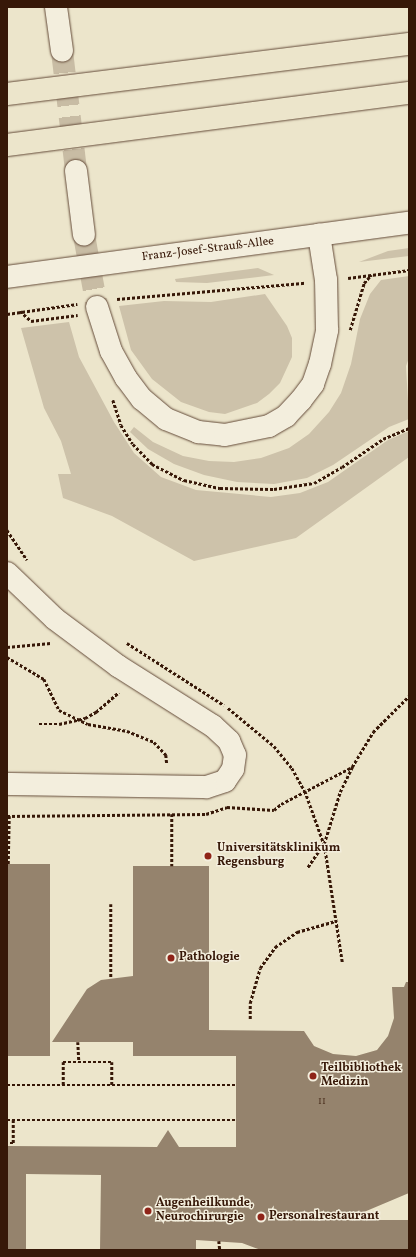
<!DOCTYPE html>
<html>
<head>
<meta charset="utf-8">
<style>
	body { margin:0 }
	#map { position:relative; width:416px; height:1257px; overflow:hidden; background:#ece5cb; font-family:Vollkorn,serif }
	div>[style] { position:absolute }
	.green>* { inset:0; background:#cdc2aa }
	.building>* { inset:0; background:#95836d; transform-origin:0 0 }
	.secondary-tunnel>* { height:22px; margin-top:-11px; transform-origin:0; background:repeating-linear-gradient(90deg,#c8bca4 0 22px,transparent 0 33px) }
	.path>* { height:2.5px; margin-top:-1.25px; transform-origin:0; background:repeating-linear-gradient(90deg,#371808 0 3px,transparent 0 5px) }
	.roads { filter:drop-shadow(0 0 1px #644b39) drop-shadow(0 0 1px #644b39) }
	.street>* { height:22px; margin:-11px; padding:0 11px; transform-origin:11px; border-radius:11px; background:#f3eedd }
	.secondary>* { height:22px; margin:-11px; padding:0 11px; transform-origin:11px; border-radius:11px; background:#f3eedd }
	.highway>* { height:22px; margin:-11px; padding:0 11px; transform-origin:11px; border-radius:11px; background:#ece5cb }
	.dots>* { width:11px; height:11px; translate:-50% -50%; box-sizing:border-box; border:2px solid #f3eedd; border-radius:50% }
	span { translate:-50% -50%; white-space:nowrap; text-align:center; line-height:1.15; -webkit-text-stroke:3px #f3eedd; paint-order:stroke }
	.number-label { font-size:10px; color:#4e3321 }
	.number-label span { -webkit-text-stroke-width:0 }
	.street-label { font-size:12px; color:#371808 }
	.poi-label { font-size:12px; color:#371808; font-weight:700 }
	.left { translate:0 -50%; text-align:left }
	.frame { position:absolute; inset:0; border:8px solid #371808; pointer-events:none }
</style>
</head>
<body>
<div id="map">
	<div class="green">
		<i style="clip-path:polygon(409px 248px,409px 256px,359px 262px,388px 251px)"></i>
		<i style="clip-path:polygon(258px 268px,274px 275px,207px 283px,176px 282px,175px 279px)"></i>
		<i style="clip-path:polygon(409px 276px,409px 358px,406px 366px,409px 419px,389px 427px,333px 465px,307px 478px,274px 484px,237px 482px,204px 475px,174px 464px,148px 449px,130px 432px,134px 427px,153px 442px,183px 456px,209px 461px,234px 462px,261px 458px,289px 448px,309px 434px,329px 412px,341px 393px,351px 364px,360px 319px,370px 294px,381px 280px)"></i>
		<i style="clip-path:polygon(265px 294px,287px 326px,292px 338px,292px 357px,280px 383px,269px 394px,257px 403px,225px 414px,209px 412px,181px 402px,152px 379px,131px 350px,119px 306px,164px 301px,211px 302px)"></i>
		<i style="clip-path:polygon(69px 322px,79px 357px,114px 422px,134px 453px,161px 477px,196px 490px,271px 497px,300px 493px,328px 482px,388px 440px,409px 431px,409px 457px,296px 538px,194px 561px,112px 516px,63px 498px,58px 474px,71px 474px,61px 441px,44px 408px,21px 328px)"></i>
	</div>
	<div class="building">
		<i style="left:7px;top:864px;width:43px;height:192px"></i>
		<i style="clip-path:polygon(133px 866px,209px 866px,209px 1030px,304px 1031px,314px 1046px,333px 1054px,356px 1056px,377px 1050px,388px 1036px,394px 1018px,392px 987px,404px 987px,406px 982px,409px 982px,409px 1193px,345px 1220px,409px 1220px,409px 1250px,261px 1250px,242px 1243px,196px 1240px,196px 1250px,100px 1250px,101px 1175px,26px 1174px,26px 1250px,7px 1250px,7px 1146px,157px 1147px,168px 1130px,179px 1147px,236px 1147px,236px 1056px,133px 1056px,133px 1042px,52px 1042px,87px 989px,101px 980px,133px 976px)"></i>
	</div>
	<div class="secondary-tunnel">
		<i style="left:62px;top:51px;width:121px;rotate:83.3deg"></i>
		<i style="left:84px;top:235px;width:73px;rotate:79.8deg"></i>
	</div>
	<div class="path">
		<i style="left:348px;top:278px;width:62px;rotate:-7.5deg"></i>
		<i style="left:117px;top:299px;width:189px;rotate:-4.9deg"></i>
		<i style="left:20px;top:311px;width:15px;rotate:42deg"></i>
		<i style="left:31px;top:321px;width:47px;rotate:-7.3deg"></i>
		<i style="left:7px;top:314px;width:71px;rotate:-8.1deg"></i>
		<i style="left:350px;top:330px;width:49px;rotate:-73.4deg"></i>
		<i style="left:364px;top:283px;width:11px;rotate:-49deg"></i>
		<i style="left:113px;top:400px;width:26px;rotate:72deg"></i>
		<i style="left:121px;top:425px;width:22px;rotate:58deg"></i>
		<i style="left:133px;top:444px;width:28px;rotate:46deg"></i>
		<i style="left:152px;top:464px;width:36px;rotate:27deg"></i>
		<i style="left:184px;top:480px;width:37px;rotate:13deg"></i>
		<i style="left:220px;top:488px;width:54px;rotate:1.1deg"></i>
		<i style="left:274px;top:489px;width:40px;rotate:-8.5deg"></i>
		<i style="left:314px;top:483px;width:32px;rotate:-30deg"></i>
		<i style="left:342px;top:467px;width:50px;rotate:-34.3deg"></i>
		<i style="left:383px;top:439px;width:28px;rotate:-23deg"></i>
		<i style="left:7px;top:530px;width:36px;rotate:56deg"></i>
		<i style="left:127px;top:643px;width:115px;rotate:32.6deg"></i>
		<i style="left:7px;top:647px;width:44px;rotate:-5.2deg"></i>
		<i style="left:7px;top:657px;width:43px;rotate:30.7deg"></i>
		<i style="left:44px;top:679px;width:34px;rotate:64deg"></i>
		<i style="left:59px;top:710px;width:32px;rotate:26deg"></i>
		<i style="left:88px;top:724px;width:40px;rotate:10deg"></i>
		<i style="left:127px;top:731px;width:29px;rotate:22deg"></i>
		<i style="left:154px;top:742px;width:18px;rotate:47deg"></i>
		<i style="left:166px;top:755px;width:9px;rotate:84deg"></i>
		<i style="left:228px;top:708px;width:60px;rotate:39.6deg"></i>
		<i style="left:274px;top:746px;width:28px;rotate:51deg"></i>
		<i style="left:292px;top:768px;width:26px;rotate:61deg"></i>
		<i style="left:305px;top:791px;width:56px;rotate:70.3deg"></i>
		<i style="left:324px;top:844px;width:29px;rotate:124deg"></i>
		<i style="left:39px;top:724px;width:20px"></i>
		<i style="left:59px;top:724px;width:27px;rotate:-13deg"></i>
		<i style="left:85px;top:718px;width:13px;rotate:-29deg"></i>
		<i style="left:96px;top:712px;width:30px;rotate:-41deg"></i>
		<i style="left:172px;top:814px;width:52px;rotate:90deg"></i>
		<i style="left:7px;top:816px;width:199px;rotate:-0.6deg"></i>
		<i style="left:206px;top:814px;width:22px;rotate:-18deg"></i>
		<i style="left:227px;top:807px;width:47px;rotate:3.7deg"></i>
		<i style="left:274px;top:810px;width:9px;rotate:-41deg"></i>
		<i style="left:281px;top:804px;width:80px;rotate:-27.5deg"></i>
		<i style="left:8px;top:864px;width:48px;rotate:-88.8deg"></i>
		<i style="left:111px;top:904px;width:74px;rotate:90deg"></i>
		<i style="left:342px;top:962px;width:119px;rotate:-98.7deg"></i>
		<i style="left:324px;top:844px;width:54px;rotate:-72.9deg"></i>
		<i style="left:340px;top:792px;width:28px;rotate:-64deg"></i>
		<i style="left:352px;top:767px;width:41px;rotate:-59deg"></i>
		<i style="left:373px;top:732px;width:51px;rotate:-45deg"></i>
		<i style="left:250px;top:1019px;width:16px;rotate:-90deg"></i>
		<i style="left:250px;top:1003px;width:36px;rotate:-74deg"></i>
		<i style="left:260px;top:968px;width:26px;rotate:-54deg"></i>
		<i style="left:275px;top:947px;width:27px;rotate:-34deg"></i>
		<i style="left:297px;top:932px;width:40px;rotate:-16deg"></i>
		<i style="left:78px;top:1042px;width:20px;rotate:87deg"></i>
		<i style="left:7px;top:1085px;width:229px"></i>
		<i style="left:63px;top:1085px;width:23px;rotate:-90deg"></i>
		<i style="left:63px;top:1062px;width:49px"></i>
		<i style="left:112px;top:1062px;width:23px;rotate:90deg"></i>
		<i style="left:7px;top:1120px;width:229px"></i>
		<i style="left:10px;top:1143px;width:3px"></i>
		<i style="left:13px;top:1143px;width:23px;rotate:-90deg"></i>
		<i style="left:219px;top:1241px;width:9px;rotate:84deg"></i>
	</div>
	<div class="roads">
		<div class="street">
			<i style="left:7px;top:573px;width:66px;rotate:43.8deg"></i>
			<i style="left:55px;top:619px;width:79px;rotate:36.7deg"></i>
			<i style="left:118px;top:666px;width:112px;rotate:32.3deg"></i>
			<i style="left:213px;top:726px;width:22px;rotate:43deg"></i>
			<i style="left:229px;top:741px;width:15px;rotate:67deg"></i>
			<i style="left:235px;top:755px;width:14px;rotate:98deg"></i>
			<i style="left:233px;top:769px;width:14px;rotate:124deg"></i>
			<i style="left:225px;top:781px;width:20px;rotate:162deg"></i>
			<i style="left:206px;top:787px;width:199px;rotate:-179.1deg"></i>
		</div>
		<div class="secondary">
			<i style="left:56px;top:7px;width:44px;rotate:82.2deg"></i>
			<i style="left:76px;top:171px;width:64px;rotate:82.9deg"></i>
			<i style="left:7px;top:277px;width:406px;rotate:-7.7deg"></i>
			<i style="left:97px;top:307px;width:46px;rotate:72.3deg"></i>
			<i style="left:111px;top:351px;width:31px;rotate:61deg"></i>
			<i style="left:126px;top:378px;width:26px;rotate:53deg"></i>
			<i style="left:142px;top:399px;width:31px;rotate:40deg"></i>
			<i style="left:166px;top:419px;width:35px;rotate:22deg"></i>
			<i style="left:198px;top:432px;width:27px;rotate:6deg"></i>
			<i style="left:225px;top:435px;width:45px;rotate:-11.6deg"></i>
			<i style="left:269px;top:426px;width:20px;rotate:-30deg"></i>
			<i style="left:286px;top:416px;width:22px;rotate:-47deg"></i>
			<i style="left:301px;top:400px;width:20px;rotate:-53deg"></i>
			<i style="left:313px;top:384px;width:21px;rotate:-71deg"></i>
			<i style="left:320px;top:364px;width:35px;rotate:-78deg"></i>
			<i style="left:327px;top:330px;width:50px;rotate:-91.1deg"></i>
			<i style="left:326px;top:280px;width:46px;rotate:-98.8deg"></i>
		</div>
		<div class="highway">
			<i style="left:7px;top:94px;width:405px;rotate:-7.1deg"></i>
			<i style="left:7px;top:145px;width:405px;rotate:-7.4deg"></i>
		</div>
	</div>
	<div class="dots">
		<i style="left:208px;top:856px;background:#8f2418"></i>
		<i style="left:171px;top:958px;background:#8f2418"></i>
		<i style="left:313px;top:1076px;background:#8f2418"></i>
		<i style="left:148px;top:1211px;background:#8f2418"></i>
		<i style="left:261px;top:1217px;background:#8f2418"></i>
	</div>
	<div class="number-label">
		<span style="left:322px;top:1102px">11</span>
	</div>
	<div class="street-label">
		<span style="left:208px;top:250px;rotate:-7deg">Franz-Josef-Strauß-Allee</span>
	</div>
	<div class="poi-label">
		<span class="left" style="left:217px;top:856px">Universitätsklinikum<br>Regensburg</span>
		<span class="left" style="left:179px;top:958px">Pathologie</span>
		<span class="left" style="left:321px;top:1076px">Teilbibliothek<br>Medizin</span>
		<span class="left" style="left:156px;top:1211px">Augenheilkunde,<br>Neurochirurgie</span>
		<span class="left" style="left:269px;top:1217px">Personalrestaurant</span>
	</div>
	<div class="frame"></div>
</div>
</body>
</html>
